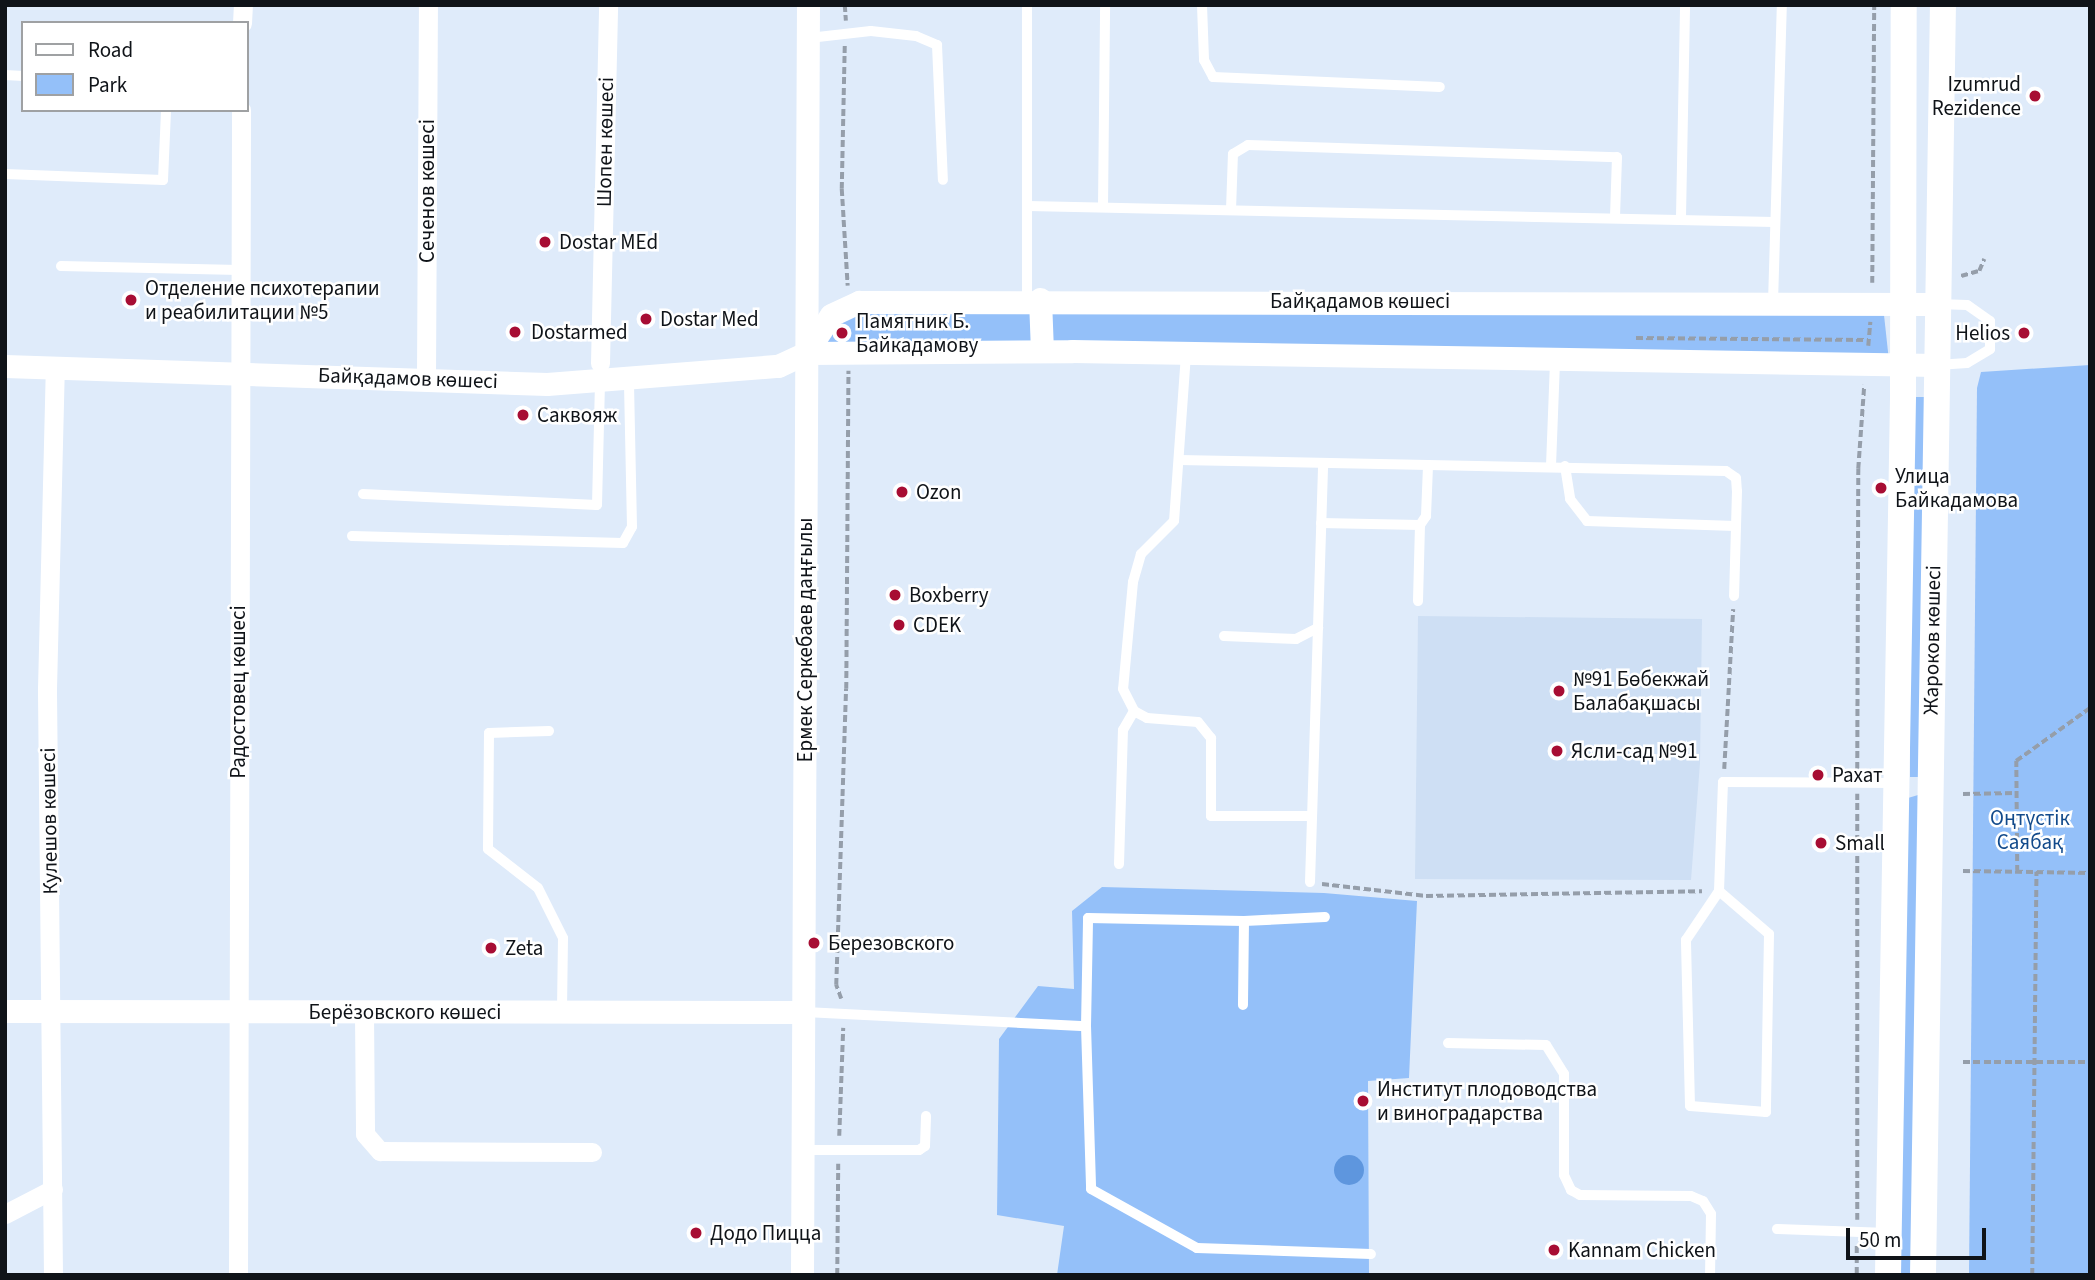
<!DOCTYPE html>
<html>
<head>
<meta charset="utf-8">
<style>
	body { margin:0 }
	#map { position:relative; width:2095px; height:1280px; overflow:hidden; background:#dfebfa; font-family:"Source Sans 3",sans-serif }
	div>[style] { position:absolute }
	.built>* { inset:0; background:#cedff4 }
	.green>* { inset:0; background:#94c0f9; transform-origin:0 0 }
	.water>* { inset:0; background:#5e96de }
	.round { border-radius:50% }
	.path>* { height:3.5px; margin-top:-1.75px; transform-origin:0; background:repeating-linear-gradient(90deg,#959eaa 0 7px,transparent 0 10.5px) }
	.service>* { height:10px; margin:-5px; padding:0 5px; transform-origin:5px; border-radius:5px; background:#fff }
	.minor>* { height:19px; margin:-9.5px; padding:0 9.5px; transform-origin:9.5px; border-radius:9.5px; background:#fff }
	.tertiary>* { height:23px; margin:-11.5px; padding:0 11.5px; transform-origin:11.5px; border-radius:11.5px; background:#fff }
	.secondary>* { height:26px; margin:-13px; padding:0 13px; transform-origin:13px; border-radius:13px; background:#fff }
	.dots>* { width:19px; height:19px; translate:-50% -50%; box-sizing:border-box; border:4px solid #fff; border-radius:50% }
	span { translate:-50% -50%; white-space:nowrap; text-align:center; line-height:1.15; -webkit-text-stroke:5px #fff; paint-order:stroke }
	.poi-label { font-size:21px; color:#0f1318 }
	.right { translate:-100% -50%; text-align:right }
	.left { translate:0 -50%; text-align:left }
	.street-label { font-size:21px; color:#0f1318 }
	.park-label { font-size:21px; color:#124a8b }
	.frame { position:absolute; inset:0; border:7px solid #0f1318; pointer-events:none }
	.legend { position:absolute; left:21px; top:21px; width:228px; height:91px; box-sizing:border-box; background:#fff; border:2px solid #9fa1a3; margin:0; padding:9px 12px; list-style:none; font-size:21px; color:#0f1318 }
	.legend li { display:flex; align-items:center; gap:14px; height:35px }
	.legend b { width:35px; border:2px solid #9fa1a3 }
	.scale { position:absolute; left:1846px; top:1228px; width:140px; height:32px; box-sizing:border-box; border:4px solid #0f1318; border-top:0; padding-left:9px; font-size:21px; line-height:24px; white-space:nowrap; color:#0f1318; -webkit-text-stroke:5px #fff; paint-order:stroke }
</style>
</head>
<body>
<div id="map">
	<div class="built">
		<i style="clip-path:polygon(1418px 616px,1702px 619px,1700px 763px,1691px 880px,1415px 879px)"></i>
	</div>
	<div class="green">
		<i style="clip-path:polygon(846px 310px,1884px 315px,1889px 361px,815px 348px)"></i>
		<i style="clip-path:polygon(2090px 365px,2090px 1275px,1969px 1275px,1977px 388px,1981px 372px)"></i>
		<i style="left:1910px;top:397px;width:18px;height:380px"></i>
		<i style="clip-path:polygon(1918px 795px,1918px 1275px,1898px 1275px,1908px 798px)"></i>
		<i style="clip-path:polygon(1102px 887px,1324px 893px,1417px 901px,1409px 1078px,1368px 1081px,1369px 1275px,1057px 1275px,1064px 1226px,997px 1215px,999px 1039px,1038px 986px,1074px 989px,1072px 911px)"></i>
	</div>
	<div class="water">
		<i class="round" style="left:1334px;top:1155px;width:30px;height:30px"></i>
	</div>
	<div class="path">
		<i style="left:845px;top:5px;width:16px;rotate:86deg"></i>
		<i style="left:845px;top:46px;width:143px;rotate:91.2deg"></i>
		<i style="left:842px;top:189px;width:97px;rotate:86.5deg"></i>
		<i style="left:1961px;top:276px;width:19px;rotate:-16deg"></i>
		<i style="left:1979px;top:271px;width:13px;rotate:-67deg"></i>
		<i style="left:1872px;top:283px;width:278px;rotate:-89.6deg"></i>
		<i style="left:1636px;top:338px;width:232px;rotate:0.5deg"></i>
		<i style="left:1868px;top:346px;width:24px;rotate:-85deg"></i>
		<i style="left:1724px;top:769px;width:160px;rotate:-86.8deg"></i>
		<i style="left:1857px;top:769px;width:300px;rotate:-89.8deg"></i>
		<i style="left:1858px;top:469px;width:84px;rotate:-85.9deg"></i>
		<i style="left:1963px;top:794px;width:53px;rotate:-1.1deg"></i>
		<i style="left:1963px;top:871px;width:127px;rotate:0.9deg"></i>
		<i style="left:2017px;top:872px;width:111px;rotate:-90.5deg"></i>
		<i style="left:2016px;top:761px;width:91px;rotate:-35.6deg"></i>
		<i style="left:1322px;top:884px;width:105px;rotate:6.6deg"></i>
		<i style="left:1426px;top:896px;width:276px;rotate:-1deg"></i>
		<i style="left:841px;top:999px;width:15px;rotate:-110deg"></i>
		<i style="left:836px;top:985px;width:296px;rotate:-88.1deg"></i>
		<i style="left:846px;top:689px;width:318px;rotate:-89.6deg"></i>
		<i style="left:1963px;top:1062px;width:127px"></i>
		<i style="left:839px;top:1136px;width:108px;rotate:-87.9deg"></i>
		<i style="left:1857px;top:1220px;width:426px;rotate:-90deg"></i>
		<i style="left:1857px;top:1246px;width:29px;rotate:90deg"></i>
		<i style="left:837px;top:1275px;width:111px;rotate:-89.5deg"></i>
		<i style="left:2032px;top:1275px;width:403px;rotate:-89.4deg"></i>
	</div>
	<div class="service">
		<i style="left:1202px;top:5px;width:55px;rotate:87.9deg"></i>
		<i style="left:1204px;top:60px;width:19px;rotate:62deg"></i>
		<i style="left:1213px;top:77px;width:227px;rotate:2.5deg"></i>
		<i style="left:809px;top:38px;width:62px;rotate:-6.4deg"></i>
		<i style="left:871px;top:31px;width:45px;rotate:6.3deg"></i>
		<i style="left:916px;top:36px;width:23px;rotate:23deg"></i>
		<i style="left:937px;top:45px;width:135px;rotate:87.5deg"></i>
		<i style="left:5px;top:75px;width:18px;rotate:3deg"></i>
		<i style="left:5px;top:174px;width:158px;rotate:2.2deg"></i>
		<i style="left:163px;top:180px;width:70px;rotate:-87.5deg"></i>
		<i style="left:1028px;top:206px;width:746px;rotate:1.23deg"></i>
		<i style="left:1103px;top:207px;width:202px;rotate:-89.4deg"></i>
		<i style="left:1231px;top:210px;width:56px;rotate:-88deg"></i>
		<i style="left:1233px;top:154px;width:17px;rotate:-31deg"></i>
		<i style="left:1248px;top:145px;width:369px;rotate:1.9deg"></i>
		<i style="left:1617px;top:157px;width:59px;rotate:91.9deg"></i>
		<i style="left:1681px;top:217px;width:212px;rotate:-88.9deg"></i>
		<i style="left:61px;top:266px;width:178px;rotate:1.3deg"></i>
		<i style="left:1027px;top:299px;width:294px;rotate:-90deg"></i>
		<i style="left:1773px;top:303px;width:298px;rotate:-88.3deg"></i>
		<i style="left:1186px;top:354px;width:167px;rotate:94.1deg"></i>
		<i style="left:1174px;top:521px;width:47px;rotate:135deg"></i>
		<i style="left:1141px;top:554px;width:29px;rotate:106deg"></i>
		<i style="left:1133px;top:582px;width:107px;rotate:95.3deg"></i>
		<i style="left:1123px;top:689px;width:25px;rotate:63deg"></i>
		<i style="left:1134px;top:711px;width:15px;rotate:28deg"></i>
		<i style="left:1147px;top:718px;width:51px;rotate:4.5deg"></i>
		<i style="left:1198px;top:722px;width:21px;rotate:51deg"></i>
		<i style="left:1211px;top:738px;width:78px;rotate:90deg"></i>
		<i style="left:1211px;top:816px;width:101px"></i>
		<i style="left:1937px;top:365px;width:30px;rotate:-4deg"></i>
		<i style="left:1967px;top:363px;width:27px;rotate:-31deg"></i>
		<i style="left:1990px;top:349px;width:28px;rotate:-90deg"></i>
		<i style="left:1990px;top:321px;width:28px;rotate:-145deg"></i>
		<i style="left:1967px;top:305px;width:29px;rotate:-178deg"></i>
		<i style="left:1179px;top:460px;width:547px;rotate:1.15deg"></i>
		<i style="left:1726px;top:471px;width:12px;rotate:35deg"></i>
		<i style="left:1736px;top:478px;width:13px;rotate:86deg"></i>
		<i style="left:1737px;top:491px;width:105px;rotate:91.6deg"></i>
		<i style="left:1551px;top:466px;width:106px;rotate:-87.8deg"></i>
		<i style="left:1565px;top:466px;width:33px;rotate:81deg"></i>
		<i style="left:1570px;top:499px;width:28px;rotate:52deg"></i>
		<i style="left:1587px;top:521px;width:148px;rotate:1.9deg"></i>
		<i style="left:363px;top:494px;width:234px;rotate:2.7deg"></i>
		<i style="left:597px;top:505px;width:124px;rotate:-88.6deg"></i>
		<i style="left:1321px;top:523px;width:99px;rotate:1.2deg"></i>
		<i style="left:1420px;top:525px;width:11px;rotate:-56deg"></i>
		<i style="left:1426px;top:516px;width:50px;rotate:-87.7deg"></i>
		<i style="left:352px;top:536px;width:271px;rotate:1.5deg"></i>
		<i style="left:623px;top:543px;width:18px;rotate:-61deg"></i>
		<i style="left:632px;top:527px;width:148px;rotate:-91.2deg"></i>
		<i style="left:1418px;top:601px;width:76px;rotate:-88.5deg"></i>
		<i style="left:1224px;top:636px;width:72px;rotate:2.4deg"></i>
		<i style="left:1296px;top:639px;width:25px;rotate:-27deg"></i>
		<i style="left:549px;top:731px;width:60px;rotate:178.1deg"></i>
		<i style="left:489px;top:733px;width:116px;rotate:90.5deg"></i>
		<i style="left:488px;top:849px;width:63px;rotate:38deg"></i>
		<i style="left:538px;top:888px;width:56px;rotate:63.4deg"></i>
		<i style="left:563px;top:938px;width:73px;rotate:90.8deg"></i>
		<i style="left:1119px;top:864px;width:134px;rotate:-88.3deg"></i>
		<i style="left:1123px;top:730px;width:22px;rotate:-60deg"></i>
		<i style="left:1310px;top:882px;width:416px;rotate:-88.2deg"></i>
		<i style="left:1719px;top:891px;width:66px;rotate:40.7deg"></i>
		<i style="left:1769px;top:934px;width:178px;rotate:91deg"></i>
		<i style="left:1766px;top:1112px;width:76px;rotate:-175.5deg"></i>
		<i style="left:1690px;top:1106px;width:166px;rotate:-91.4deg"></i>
		<i style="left:1686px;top:940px;width:59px;rotate:-56deg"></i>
		<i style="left:1719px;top:891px;width:109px;rotate:-87.9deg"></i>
		<i style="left:1723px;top:782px;width:173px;rotate:0.3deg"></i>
		<i style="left:1244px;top:921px;width:81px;rotate:-2.8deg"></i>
		<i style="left:805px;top:1012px;width:281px;rotate:2.9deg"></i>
		<i style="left:1086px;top:1026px;width:163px;rotate:88.2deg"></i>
		<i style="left:1091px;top:1189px;width:121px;rotate:29.1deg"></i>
		<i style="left:1197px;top:1248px;width:174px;rotate:2deg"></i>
		<i style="left:1086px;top:1026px;width:108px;rotate:-88.9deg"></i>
		<i style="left:1088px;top:918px;width:156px;rotate:1.1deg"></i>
		<i style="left:1244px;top:921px;width:84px;rotate:90.7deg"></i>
		<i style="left:1448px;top:1043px;width:98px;rotate:1.2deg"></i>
		<i style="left:1546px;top:1045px;width:34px;rotate:58deg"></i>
		<i style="left:1564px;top:1074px;width:101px;rotate:90deg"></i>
		<i style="left:1564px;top:1175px;width:17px;rotate:65deg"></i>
		<i style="left:1571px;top:1190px;width:10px;rotate:29deg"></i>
		<i style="left:1580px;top:1195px;width:111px;rotate:0.5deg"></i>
		<i style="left:1691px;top:1196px;width:13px;rotate:23deg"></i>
		<i style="left:1703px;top:1201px;width:15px;rotate:58deg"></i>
		<i style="left:1711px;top:1214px;width:61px;rotate:90.9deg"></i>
		<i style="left:803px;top:1150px;width:116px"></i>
		<i style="left:919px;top:1150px;width:7px;rotate:-34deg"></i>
		<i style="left:925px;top:1146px;width:30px;rotate:-88deg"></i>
		<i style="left:1777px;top:1229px;width:111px;rotate:2.1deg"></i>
	</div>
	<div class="minor">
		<i style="left:242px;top:23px;width:18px;rotate:-87deg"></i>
		<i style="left:600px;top:363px;width:358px;rotate:-88.7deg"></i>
		<i style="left:426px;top:377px;width:372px;rotate:-89.7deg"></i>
		<i style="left:364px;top:1014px;width:120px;rotate:89.5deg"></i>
		<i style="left:365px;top:1134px;width:23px;rotate:49deg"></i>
		<i style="left:380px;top:1151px;width:212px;rotate:0.3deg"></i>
		<i style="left:5px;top:1214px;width:54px;rotate:-27.5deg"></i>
		<i style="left:53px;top:1275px;width:586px;rotate:-90.59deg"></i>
		<i style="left:47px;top:689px;width:322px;rotate:-88.6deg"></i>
		<i style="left:238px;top:1275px;width:1165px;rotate:-89.85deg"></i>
	</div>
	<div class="tertiary">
		<i style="left:1040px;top:299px;width:52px;rotate:87.8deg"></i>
		<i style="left:806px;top:353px;width:45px;rotate:-56.7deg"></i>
		<i style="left:831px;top:315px;width:31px;rotate:-25deg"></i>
		<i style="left:859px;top:302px;width:1079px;rotate:0.11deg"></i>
		<i style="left:5px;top:366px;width:542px;rotate:1.9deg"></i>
		<i style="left:547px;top:384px;width:232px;rotate:-4.5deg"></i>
		<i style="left:778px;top:366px;width:31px;rotate:-25deg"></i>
		<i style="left:806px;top:353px;width:266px;rotate:-0.4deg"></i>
		<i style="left:1072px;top:351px;width:865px;rotate:0.93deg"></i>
		<i style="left:5px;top:1011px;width:799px;rotate:0.07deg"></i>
		<i style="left:802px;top:1275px;width:1270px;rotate:-89.73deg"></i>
	</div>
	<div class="secondary">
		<i style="left:1888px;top:1275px;width:880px;rotate:-89.02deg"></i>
		<i style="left:1903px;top:395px;width:390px;rotate:-89.9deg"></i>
		<i style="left:1923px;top:1275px;width:1270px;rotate:-89.1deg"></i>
	</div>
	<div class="dots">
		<i style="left:2035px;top:96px;background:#a70d33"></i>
		<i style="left:545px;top:242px;background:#a70d33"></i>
		<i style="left:131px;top:300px;background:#a70d33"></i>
		<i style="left:646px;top:319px;background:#a70d33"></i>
		<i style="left:515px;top:332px;background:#a70d33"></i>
		<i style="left:842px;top:333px;background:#a70d33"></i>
		<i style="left:2024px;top:333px;background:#a70d33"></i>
		<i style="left:523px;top:415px;background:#a70d33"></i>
		<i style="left:1881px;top:488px;background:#a70d33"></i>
		<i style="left:902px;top:492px;background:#a70d33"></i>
		<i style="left:895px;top:595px;background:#a70d33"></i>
		<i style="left:899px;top:625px;background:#a70d33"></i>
		<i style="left:1559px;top:691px;background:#a70d33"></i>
		<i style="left:1557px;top:751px;background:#a70d33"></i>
		<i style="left:1818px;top:775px;background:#a70d33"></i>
		<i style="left:1821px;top:843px;background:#a70d33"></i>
		<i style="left:814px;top:943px;background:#a70d33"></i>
		<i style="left:491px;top:948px;background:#a70d33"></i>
		<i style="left:1363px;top:1101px;background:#a70d33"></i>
		<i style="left:696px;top:1233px;background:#a70d33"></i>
		<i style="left:1554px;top:1250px;background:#a70d33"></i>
	</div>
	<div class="poi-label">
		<span class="right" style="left:2021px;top:96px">Izumrud<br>Rezidence</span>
		<span class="left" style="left:559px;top:242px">Dostar MEd</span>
		<span class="left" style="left:145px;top:300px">Отделение психотерапии<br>и реабилитации №5</span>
		<span class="left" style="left:660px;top:319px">Dostar Med</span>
		<span class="left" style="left:856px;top:333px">Памятник Б.<br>Байкадамову</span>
		<span class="left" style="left:531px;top:332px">Dostarmed</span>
		<span class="right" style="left:2010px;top:333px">Helios</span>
		<span class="left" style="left:537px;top:415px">Саквояж</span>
		<span class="left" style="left:1895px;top:488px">Улица<br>Байкадамова</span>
		<span class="left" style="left:916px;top:492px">Ozon</span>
		<span class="left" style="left:909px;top:595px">Boxberry</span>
		<span class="left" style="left:913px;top:625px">CDEK</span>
		<span class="left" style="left:1573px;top:691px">№91 Бөбекжай<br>Балабақшасы</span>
		<span class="left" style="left:1571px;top:751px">Ясли-сад №91</span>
		<span class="left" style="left:1832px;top:775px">Рахат</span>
		<span class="left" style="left:1835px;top:843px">Small</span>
		<span class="left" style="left:828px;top:943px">Березовского</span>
		<span class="left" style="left:505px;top:948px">Zeta</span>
		<span class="left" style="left:1377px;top:1101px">Институт плодоводства<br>и виноградарства</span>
		<span class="left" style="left:710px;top:1233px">Додо Пицца</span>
		<span class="left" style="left:1568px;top:1250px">Kannam Chicken</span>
	</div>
	<div class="street-label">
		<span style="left:605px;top:142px;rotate:-89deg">Шопен көшесі</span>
		<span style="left:427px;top:191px;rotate:-90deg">Сеченов көшесі</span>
		<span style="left:1360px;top:301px">Байқадамов көшесі</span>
		<span style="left:408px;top:378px;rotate:2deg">Байқадамов көшесі</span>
		<span style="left:805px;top:640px;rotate:-90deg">Ермек Серкебаев даңғылы</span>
		<span style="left:1932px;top:640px;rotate:-89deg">Жароков көшесі</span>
		<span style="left:238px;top:692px;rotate:-90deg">Радостовец көшесі</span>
		<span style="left:49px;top:821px;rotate:-91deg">Кулешов көшесі</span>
		<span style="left:405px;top:1012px">Берёзовского көшесі</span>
	</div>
	<div class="park-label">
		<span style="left:2030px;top:830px">Оңтүстік<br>Саябақ</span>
	</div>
	<div class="frame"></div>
	<ul class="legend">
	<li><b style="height:9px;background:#fff"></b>Road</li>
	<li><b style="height:19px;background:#94c0f9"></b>Park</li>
	</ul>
	<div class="scale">50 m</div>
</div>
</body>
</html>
